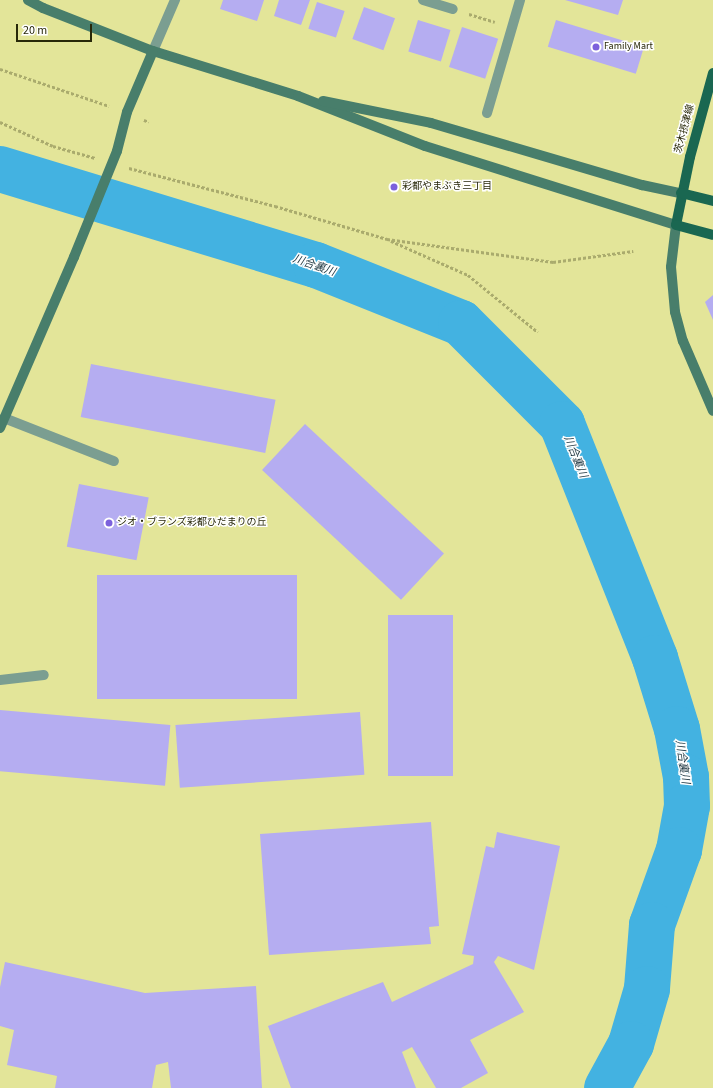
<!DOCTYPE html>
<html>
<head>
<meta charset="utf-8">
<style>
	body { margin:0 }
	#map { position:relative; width:713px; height:1088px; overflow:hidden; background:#e3e599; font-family:"Source Sans 3","Noto Sans JP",sans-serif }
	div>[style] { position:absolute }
	.river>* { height:46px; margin:-23px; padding:0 23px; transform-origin:23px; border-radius:23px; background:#43b2e1 }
	.building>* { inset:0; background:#b5adf1; transform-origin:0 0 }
	.path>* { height:2.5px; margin-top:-1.25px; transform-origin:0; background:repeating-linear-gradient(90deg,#aaab6d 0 3px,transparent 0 5px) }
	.lane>* { height:10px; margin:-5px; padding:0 5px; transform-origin:5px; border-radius:5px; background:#7b9e91 }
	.street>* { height:10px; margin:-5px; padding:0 5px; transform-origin:5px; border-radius:5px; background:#7b9e91 }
	.secondary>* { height:10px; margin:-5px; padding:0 5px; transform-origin:5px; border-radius:5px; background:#487e6b }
	.primary>* { height:10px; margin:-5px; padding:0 5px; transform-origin:5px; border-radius:5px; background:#1a6751 }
	.secondary-bridge>* { height:10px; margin:-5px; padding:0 5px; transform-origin:5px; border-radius:5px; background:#487e6b }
	.dots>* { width:11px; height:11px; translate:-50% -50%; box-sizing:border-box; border:2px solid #fff; border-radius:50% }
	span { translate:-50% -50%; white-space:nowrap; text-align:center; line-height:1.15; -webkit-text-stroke:3px #fff; paint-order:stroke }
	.poi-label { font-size:10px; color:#282809 }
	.left { translate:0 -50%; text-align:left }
	.street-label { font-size:10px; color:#282809 }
	.water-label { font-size:11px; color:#1e3641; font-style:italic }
	.scale { position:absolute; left:16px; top:24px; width:76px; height:18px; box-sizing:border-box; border:2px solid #282809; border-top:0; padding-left:5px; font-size:12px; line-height:14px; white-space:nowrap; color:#282809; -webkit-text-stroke:3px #fff; paint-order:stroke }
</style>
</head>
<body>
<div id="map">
	<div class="river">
		<i style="left:0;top:169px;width:330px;rotate:16.9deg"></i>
		<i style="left:316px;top:265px;width:156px;rotate:21.8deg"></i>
		<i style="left:461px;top:323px;width:143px;rotate:45deg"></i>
		<i style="left:562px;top:424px;width:252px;rotate:68.3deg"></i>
		<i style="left:655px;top:658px;width:74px;rotate:72.8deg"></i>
		<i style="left:677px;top:729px;width:49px;rotate:79.4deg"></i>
		<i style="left:686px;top:777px;width:29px;rotate:88deg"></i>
		<i style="left:687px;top:806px;width:45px;rotate:100.3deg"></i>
		<i style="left:679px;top:850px;width:80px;rotate:109.8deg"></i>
		<i style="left:652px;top:925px;width:64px;rotate:94.5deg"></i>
		<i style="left:647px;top:989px;width:57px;rotate:106.2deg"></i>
		<i style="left:631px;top:1044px;width:50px;rotate:118.6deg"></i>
	</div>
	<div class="building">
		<i style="clip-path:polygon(223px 0,264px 0,257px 21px,220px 9px)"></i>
		<i style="clip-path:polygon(279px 0,310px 0,301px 25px,274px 16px)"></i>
		<i style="clip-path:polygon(565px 0,623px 0,618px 15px)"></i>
		<i style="left:317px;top:2px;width:29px;height:28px;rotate:18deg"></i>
		<i style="left:364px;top:7px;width:33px;height:34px;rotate:20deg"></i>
		<i style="left:418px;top:20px;width:34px;height:33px;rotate:17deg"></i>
		<i style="left:556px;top:20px;width:92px;height:28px;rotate:17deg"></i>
		<i style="left:462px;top:27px;width:38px;height:42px;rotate:18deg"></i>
		<i style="clip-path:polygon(713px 295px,713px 320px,705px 302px)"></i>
		<i style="left:91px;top:364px;width:188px;height:54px;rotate:11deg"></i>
		<i style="left:305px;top:424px;width:190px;height:63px;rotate:43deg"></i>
		<i style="left:79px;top:484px;width:71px;height:64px;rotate:11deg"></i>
		<i style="left:97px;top:575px;width:200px;height:124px"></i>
		<i style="left:388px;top:615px;width:65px;height:161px"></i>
		<i style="left:0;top:710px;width:171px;height:61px;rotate:5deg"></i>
		<i style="left:360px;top:712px;width:63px;height:185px;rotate:86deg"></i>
		<i style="clip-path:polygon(431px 822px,439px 926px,429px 927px,431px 944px,269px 955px,260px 834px)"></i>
		<i style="clip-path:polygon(497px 832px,560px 846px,534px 970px,498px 956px,494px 962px,524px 1012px,470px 1040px,488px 1073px,461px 1088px,436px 1088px,412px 1047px,402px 1052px,416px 1088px,291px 1088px,268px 1026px,383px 982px,392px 1002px,473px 964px,474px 956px,462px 954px,486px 846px,494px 848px)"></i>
		<i style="clip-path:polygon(5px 962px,145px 993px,256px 986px,262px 1088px,171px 1088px,168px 1062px,156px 1065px,152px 1088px,55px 1088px,57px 1076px,7px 1065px,14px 1030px,0 1026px,0 987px)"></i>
	</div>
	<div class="path">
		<i style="left:469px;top:14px;width:27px;rotate:17deg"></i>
		<i style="left:0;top:69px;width:115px;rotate:18.7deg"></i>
		<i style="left:144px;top:120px;width:5px;rotate:22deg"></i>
		<i style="left:0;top:122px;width:58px;rotate:24.4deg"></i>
		<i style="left:53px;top:146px;width:44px;rotate:15.9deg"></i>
		<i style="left:129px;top:168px;width:151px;rotate:14.6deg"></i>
		<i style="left:275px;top:206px;width:117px;rotate:16.4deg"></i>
		<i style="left:387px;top:239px;width:168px;rotate:7.9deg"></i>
		<i style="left:553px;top:262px;width:81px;rotate:-7.8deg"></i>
		<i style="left:391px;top:241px;width:84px;rotate:23.8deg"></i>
		<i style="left:468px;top:275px;width:90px;rotate:39.2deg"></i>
	</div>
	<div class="lane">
		<i style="left:4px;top:418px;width:118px;rotate:21.4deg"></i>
		<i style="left:0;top:680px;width:44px;rotate:-6.5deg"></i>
	</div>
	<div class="street">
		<i style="left:423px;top:0;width:31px;rotate:17deg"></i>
		<i style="left:153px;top:51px;width:56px;rotate:-66.7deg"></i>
		<i style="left:487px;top:113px;width:118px;rotate:-73.7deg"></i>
	</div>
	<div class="secondary">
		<i style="left:28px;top:0;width:17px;rotate:28deg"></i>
		<i style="left:43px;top:8px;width:118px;rotate:21.4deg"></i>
		<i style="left:153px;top:51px;width:152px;rotate:17.2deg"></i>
		<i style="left:298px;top:96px;width:136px;rotate:21.5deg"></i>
		<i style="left:425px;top:146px;width:263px;rotate:17.5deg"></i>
		<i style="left:676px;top:225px;width:42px;rotate:96.8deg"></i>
		<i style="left:671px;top:267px;width:45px;rotate:84.9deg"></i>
		<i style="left:675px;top:312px;width:30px;rotate:75deg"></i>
		<i style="left:683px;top:341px;width:76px;rotate:66.8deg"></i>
		<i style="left:323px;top:101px;width:110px;rotate:11.5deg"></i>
		<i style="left:431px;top:123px;width:220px;rotate:16.4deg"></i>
		<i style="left:642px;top:185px;width:40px;rotate:12deg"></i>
		<i style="left:117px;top:151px;width:40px;rotate:-75.6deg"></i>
		<i style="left:127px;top:112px;width:66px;rotate:-66.9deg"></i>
		<i style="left:0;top:428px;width:186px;rotate:-66.6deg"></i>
	</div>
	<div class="primary">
		<i style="left:713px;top:73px;width:87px;rotate:105.3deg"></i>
		<i style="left:690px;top:157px;width:69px;rotate:101.6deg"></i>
		<i style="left:676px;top:225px;width:38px;rotate:15deg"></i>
		<i style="left:681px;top:193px;width:33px;rotate:14deg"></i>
	</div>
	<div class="secondary-bridge">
		<i style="left:74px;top:257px;width:114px;rotate:-67.9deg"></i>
	</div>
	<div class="dots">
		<i style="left:596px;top:47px;background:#7c61dc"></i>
		<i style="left:394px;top:187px;background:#7c61dc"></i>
		<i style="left:109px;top:523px;background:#7c61dc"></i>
	</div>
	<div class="poi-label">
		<span class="left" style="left:604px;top:47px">Family Mart</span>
		<span class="left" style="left:402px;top:187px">彩都やまぶき三丁目</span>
		<span class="left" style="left:117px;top:523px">ジオ・ブランズ彩都ひだまりの丘</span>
	</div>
	<div class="street-label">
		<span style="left:685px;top:129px;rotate:-75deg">茨木摂津線</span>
	</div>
	<div class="water-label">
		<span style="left:314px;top:266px;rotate:19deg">川合裏川</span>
		<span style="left:575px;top:457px;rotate:68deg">川合裏川</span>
		<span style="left:682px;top:762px;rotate:82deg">川合裏川</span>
	</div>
	<div class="scale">20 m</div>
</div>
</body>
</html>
